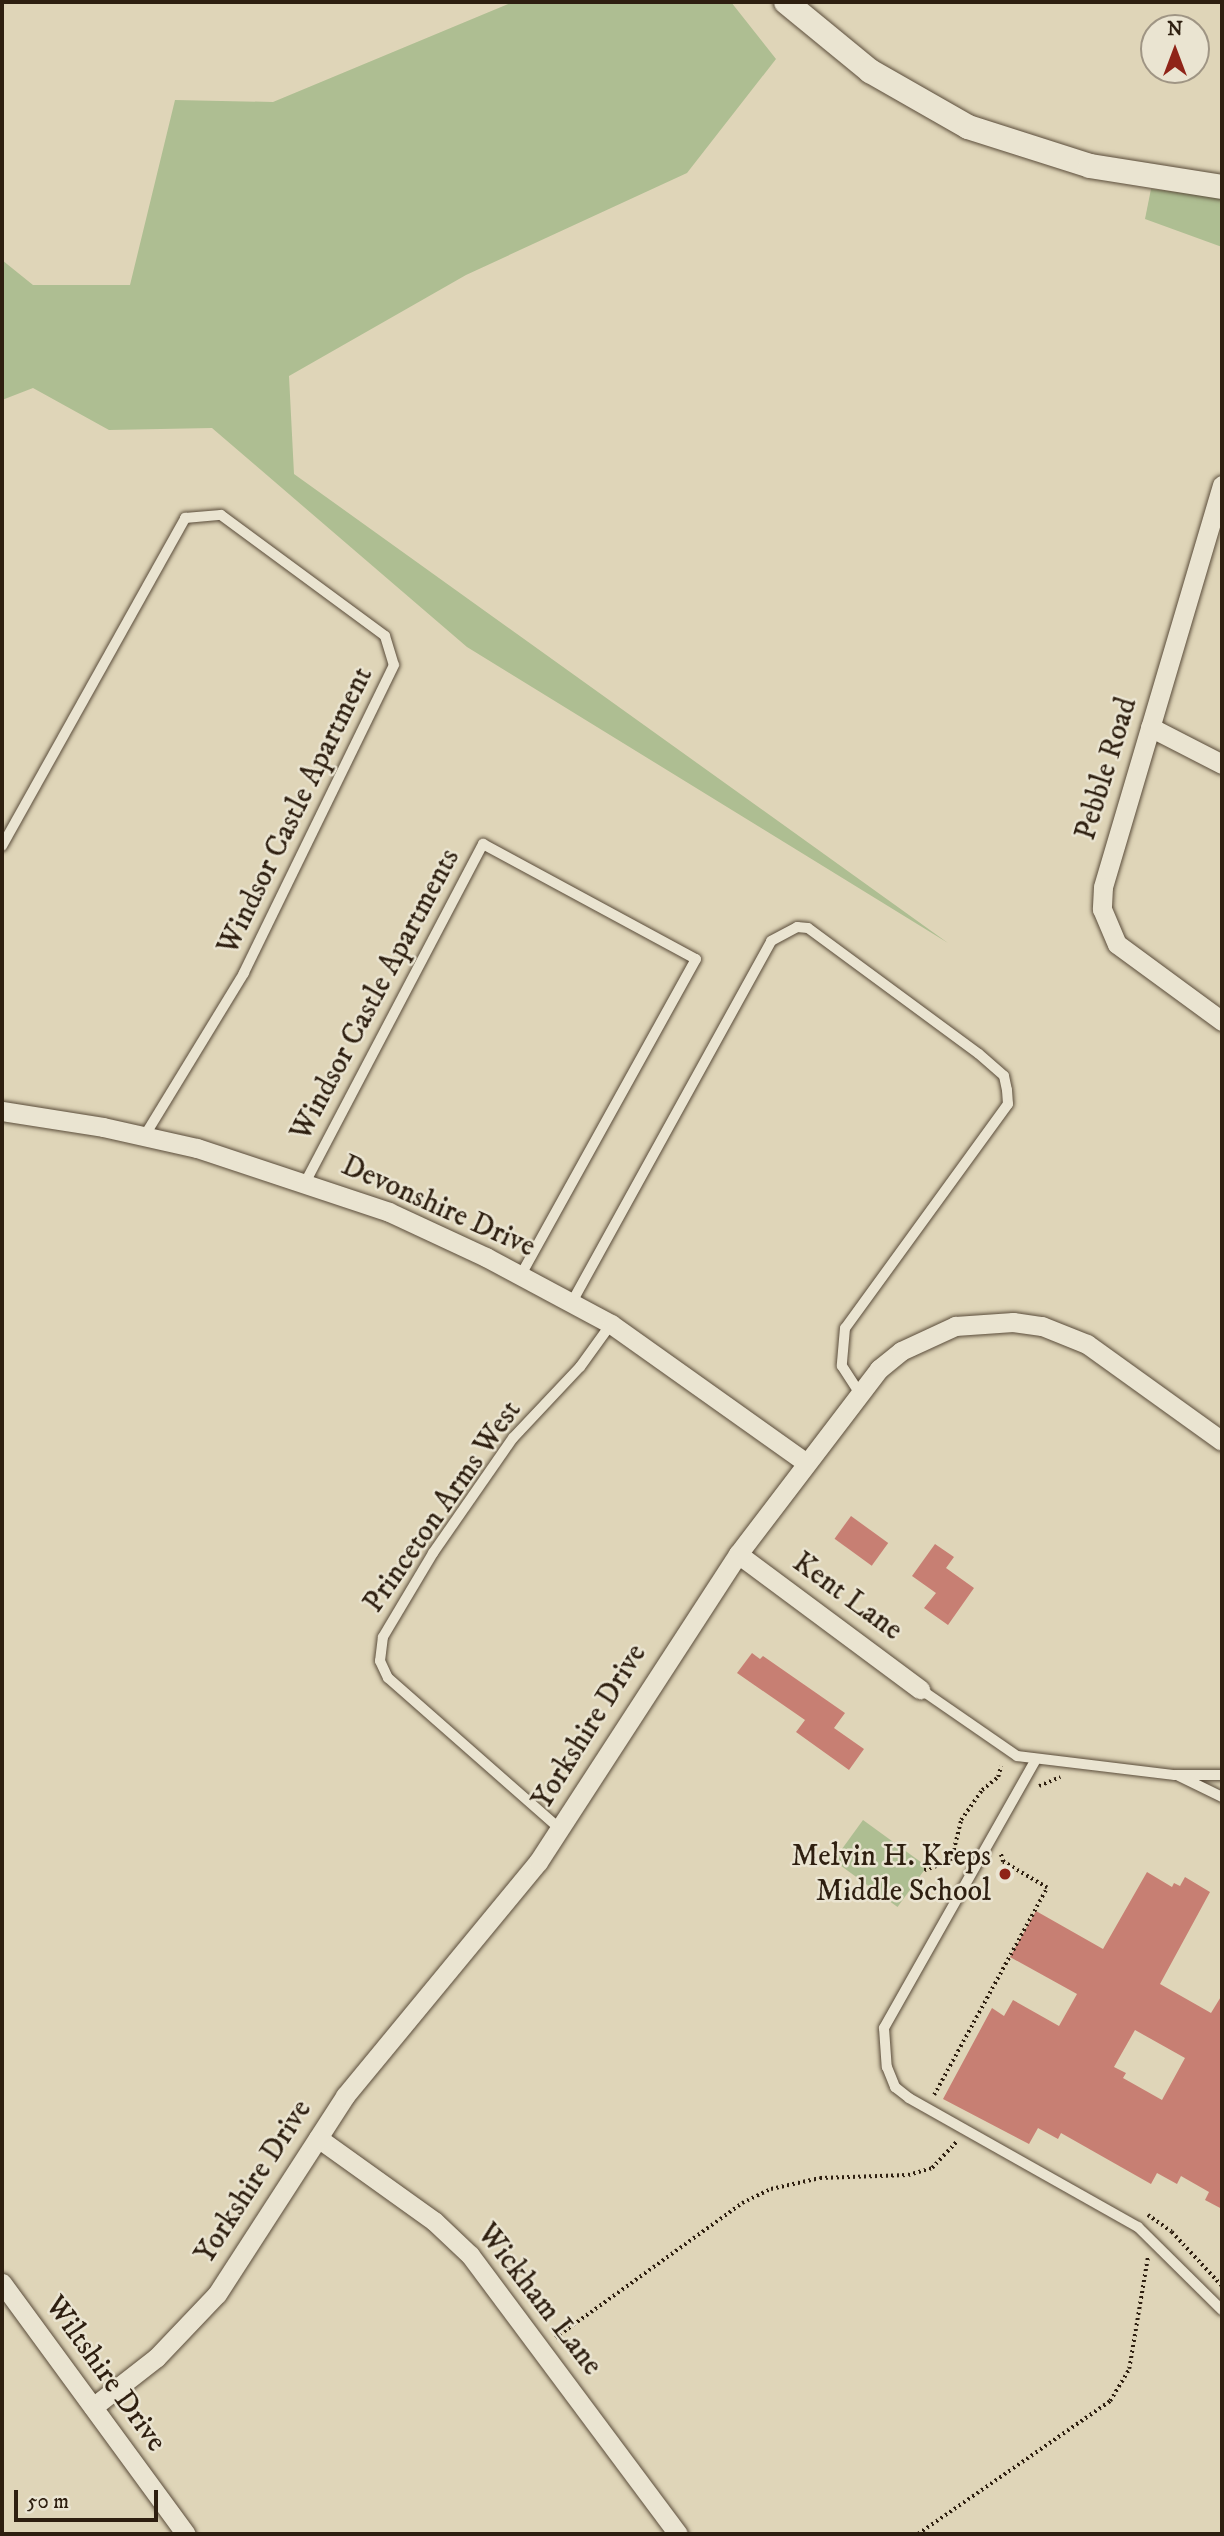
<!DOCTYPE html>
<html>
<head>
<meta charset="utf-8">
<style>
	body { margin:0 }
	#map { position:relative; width:1224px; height:2536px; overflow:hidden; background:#dfd5b8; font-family:"IM FELL DW Pica",serif }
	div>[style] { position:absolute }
	.green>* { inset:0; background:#aebe92; transform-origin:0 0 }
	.building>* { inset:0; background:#c77f73; transform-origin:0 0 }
	.path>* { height:3.5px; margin-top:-1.75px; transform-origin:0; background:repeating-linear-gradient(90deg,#2e1f10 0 2px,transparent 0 5.5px) }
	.roads { filter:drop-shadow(0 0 2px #5a4c3a) drop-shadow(0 0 2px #5a4c3a) }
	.service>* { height:10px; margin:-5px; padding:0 5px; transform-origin:5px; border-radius:5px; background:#eae4d1 }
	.minor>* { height:19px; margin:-9.5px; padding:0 9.5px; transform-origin:9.5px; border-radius:9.5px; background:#eae4d1 }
	.tertiary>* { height:24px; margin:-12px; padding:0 12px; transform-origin:12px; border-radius:12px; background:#eae4d1 }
	.dots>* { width:19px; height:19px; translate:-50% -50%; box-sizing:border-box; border:4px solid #eae4d1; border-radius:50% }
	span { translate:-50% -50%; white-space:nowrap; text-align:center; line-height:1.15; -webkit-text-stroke:5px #eae4d1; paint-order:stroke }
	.street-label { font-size:30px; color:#2e1f10 }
	.poi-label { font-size:30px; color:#2e1f10 }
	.right { translate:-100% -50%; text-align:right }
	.frame { position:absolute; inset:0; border:4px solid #2e1f10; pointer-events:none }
	.north { position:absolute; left:1140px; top:14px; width:70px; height:70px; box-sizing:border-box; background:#eae4d1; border:2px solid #9f9584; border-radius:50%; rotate:0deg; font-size:19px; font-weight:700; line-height:28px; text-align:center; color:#2e1f10 }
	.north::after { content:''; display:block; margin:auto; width:24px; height:32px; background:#8f2418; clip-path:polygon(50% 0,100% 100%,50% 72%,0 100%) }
	.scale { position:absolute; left:14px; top:2490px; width:144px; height:32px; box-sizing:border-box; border:4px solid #2e1f10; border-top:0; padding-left:9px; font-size:21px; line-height:24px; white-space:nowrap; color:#2e1f10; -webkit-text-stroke:5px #eae4d1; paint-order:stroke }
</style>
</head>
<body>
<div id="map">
	<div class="green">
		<i style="clip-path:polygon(513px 2px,731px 2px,776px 59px,687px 173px,466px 275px,289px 376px,294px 474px,948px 943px,467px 647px,212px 428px,109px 430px,33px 388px,2px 400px,2px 260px,33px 285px,130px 285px,175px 100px,273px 102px)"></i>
		<i style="clip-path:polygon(1151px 189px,1222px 197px,1222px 247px,1145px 219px)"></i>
		<i style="left:863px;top:1820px;width:79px;height:50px;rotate:36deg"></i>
	</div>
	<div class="building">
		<i style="left:851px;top:1516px;width:46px;height:28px;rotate:36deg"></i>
		<i style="clip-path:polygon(935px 1544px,954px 1557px,946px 1568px,974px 1588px,948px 1625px,924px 1608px,936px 1593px,912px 1576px)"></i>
		<i style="clip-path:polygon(752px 1653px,760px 1659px,763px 1656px,845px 1713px,834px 1728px,864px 1749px,849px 1770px,796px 1732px,805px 1720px,737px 1673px)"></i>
		<i style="clip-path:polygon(evenodd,1147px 1872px,1172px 1887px,1174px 1883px,1180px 1886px,1185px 1877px,1210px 1892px,1160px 1984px,1211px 2013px,1222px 1995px,1222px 2209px,1205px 2200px,1209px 2192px,1181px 2176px,1177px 2184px,1157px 2173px,1151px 2184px,1061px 2133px,1058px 2139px,1038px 2128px,1029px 2144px,943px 2099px,992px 2008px,1004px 2016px,1013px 2000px,1059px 2026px,1077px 1994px,1010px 1957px,1036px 1911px,1103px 1949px,1147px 1872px,1135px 2030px,1185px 2058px,1162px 2100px,1123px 2078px,1126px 2073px,1114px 2067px,1135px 2030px)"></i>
	</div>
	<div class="path">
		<i style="left:1039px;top:1786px;width:23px;rotate:-23deg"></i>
		<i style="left:924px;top:1870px;width:28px;rotate:-18deg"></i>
		<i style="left:951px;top:1861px;width:42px;rotate:-76.3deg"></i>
		<i style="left:961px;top:1820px;width:37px;rotate:-55deg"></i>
		<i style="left:982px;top:1790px;width:21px;rotate:-39deg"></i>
		<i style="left:998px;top:1777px;width:11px;rotate:-75deg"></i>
		<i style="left:934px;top:2095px;width:236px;rotate:-61.4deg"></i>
		<i style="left:1047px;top:1888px;width:51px;rotate:-149.4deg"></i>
		<i style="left:1003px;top:1862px;width:10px;rotate:-107deg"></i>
		<i style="left:1148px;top:2215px;width:29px;rotate:35deg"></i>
		<i style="left:1172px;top:2232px;width:74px;rotate:47.2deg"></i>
		<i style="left:555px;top:2338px;width:231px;rotate:-35.8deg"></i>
		<i style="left:742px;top:2203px;width:32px;rotate:-26deg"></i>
		<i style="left:771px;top:2189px;width:50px;rotate:-12.7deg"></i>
		<i style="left:820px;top:2178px;width:88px;rotate:-2deg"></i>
		<i style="left:908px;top:2175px;width:25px;rotate:-16deg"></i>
		<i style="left:932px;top:2168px;width:37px;rotate:-47deg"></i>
		<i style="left:918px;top:2534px;width:234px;rotate:-34.7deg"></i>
		<i style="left:1110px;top:2401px;width:37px;rotate:-59deg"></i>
		<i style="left:1129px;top:2369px;width:115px;rotate:-80.5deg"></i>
	</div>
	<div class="roads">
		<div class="service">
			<i style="left:2px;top:846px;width:376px;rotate:-60.8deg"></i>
			<i style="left:185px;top:518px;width:36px;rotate:-5deg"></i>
			<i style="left:221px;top:515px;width:204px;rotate:36.4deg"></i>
			<i style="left:385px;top:636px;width:30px;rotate:73deg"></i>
			<i style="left:394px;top:665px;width:343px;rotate:116deg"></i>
			<i style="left:244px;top:973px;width:190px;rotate:121.4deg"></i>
			<i style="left:306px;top:1181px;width:381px;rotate:-62.3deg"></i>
			<i style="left:483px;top:844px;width:242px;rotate:28.4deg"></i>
			<i style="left:696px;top:959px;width:361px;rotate:119deg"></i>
			<i style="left:572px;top:1302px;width:412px;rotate:-61.1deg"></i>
			<i style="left:771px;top:941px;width:30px;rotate:-28deg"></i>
			<i style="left:797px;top:927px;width:11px;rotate:5deg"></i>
			<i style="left:808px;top:928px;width:212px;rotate:36.4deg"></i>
			<i style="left:979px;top:1054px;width:33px;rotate:41deg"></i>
			<i style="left:1004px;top:1076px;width:14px;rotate:78deg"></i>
			<i style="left:1007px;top:1090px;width:14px;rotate:86deg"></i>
			<i style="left:1008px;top:1104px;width:277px;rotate:126deg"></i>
			<i style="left:845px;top:1328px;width:38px;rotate:95deg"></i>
			<i style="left:842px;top:1366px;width:31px;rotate:57deg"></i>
			<i style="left:920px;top:1689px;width:118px;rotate:34.6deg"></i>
			<i style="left:1017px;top:1756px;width:159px;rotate:6.9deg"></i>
			<i style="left:1175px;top:1775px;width:47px"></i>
			<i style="left:1035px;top:1761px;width:307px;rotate:119.5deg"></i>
			<i style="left:884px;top:2028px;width:39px;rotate:86deg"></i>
			<i style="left:887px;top:2067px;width:22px;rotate:68deg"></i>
			<i style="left:895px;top:2087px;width:18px;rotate:38deg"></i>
			<i style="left:909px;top:2098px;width:263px;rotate:29.4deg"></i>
			<i style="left:1138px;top:2227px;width:118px;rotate:44.7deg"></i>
			<i style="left:1179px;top:1776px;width:48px;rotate:26deg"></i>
			<i style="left:560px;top:1829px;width:229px;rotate:-138.7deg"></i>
			<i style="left:388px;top:1678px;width:19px;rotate:-115deg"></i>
			<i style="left:380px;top:1661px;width:24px;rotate:-83deg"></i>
			<i style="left:383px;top:1637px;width:98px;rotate:-59.2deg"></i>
			<i style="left:433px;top:1553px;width:140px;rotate:-55.2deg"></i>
			<i style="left:513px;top:1438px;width:98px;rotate:-46.7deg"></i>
			<i style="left:580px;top:1367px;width:53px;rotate:-54.2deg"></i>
		</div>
		<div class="minor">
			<i style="left:1222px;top:485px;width:419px;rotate:106.5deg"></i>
			<i style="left:1103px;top:887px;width:22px;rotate:93deg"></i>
			<i style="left:1102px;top:909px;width:38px;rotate:67deg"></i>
			<i style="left:1117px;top:944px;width:130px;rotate:36.3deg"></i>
			<i style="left:1150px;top:727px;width:81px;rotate:27.2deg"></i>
			<i style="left:2px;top:1111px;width:102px;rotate:9deg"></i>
			<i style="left:103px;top:1127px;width:96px;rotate:12.6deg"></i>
			<i style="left:197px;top:1148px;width:202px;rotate:18.4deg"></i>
			<i style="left:389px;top:1212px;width:107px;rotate:24.9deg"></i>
			<i style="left:486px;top:1257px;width:142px;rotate:28.2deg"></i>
			<i style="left:611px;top:1324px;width:238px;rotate:35.4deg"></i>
			<i style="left:738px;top:1554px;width:227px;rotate:36.6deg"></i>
			<i style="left:318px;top:2138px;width:143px;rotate:35.6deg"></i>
			<i style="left:434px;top:2221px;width:50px;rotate:43.4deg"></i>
			<i style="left:470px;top:2255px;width:348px;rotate:53.3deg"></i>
			<i style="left:2px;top:2283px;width:311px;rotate:53.8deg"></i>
			<i style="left:93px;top:2407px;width:80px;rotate:-37.9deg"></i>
			<i style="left:156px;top:2358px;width:88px;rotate:-46.4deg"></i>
			<i style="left:217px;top:2294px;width:236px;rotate:-57.1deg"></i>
			<i style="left:345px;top:2096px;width:303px;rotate:-50.5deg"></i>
			<i style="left:538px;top:1862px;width:367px;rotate:-57deg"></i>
			<i style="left:738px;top:1554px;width:233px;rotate:-52.7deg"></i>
			<i style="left:879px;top:1369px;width:28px;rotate:-39deg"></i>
			<i style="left:901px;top:1351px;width:60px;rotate:-24.8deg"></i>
			<i style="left:955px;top:1326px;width:58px;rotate:-3.9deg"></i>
			<i style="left:1013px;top:1322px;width:29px;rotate:8deg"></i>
			<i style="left:1042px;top:1326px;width:48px;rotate:21.8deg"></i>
			<i style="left:1087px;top:1344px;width:166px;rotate:35.7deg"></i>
		</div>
		<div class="tertiary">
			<i style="left:786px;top:2px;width:109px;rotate:39.4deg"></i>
			<i style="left:870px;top:71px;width:113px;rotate:29.7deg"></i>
			<i style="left:968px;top:127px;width:128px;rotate:17.7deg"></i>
			<i style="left:1090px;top:166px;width:134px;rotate:9deg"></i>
		</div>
	</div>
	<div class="dots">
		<i style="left:1005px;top:1874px;background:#8f2418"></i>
	</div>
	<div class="street-label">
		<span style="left:1107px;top:769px;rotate:-73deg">Pebble Road</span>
		<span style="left:296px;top:811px;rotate:-64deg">Windsor Castle Apartment</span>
		<span style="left:376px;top:995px;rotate:-62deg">Windsor Castle Apartments</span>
		<span style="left:438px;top:1207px;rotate:24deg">Devonshire Drive</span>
		<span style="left:443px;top:1507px;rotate:-55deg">Princeton Arms West</span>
		<span style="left:847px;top:1597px;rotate:36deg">Kent Lane</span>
		<span style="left:590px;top:1727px;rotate:-58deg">Yorkshire Drive</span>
		<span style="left:254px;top:2182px;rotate:-57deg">Yorkshire Drive</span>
		<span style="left:539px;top:2300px;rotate:52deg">Wickham Lane</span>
		<span style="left:105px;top:2374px;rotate:54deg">Wiltshire Drive</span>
	</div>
	<div class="poi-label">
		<span class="right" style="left:991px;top:1874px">Melvin H. Kreps<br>Middle School</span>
	</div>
	<div class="frame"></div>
	<div class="north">N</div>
	<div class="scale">50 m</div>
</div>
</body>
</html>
